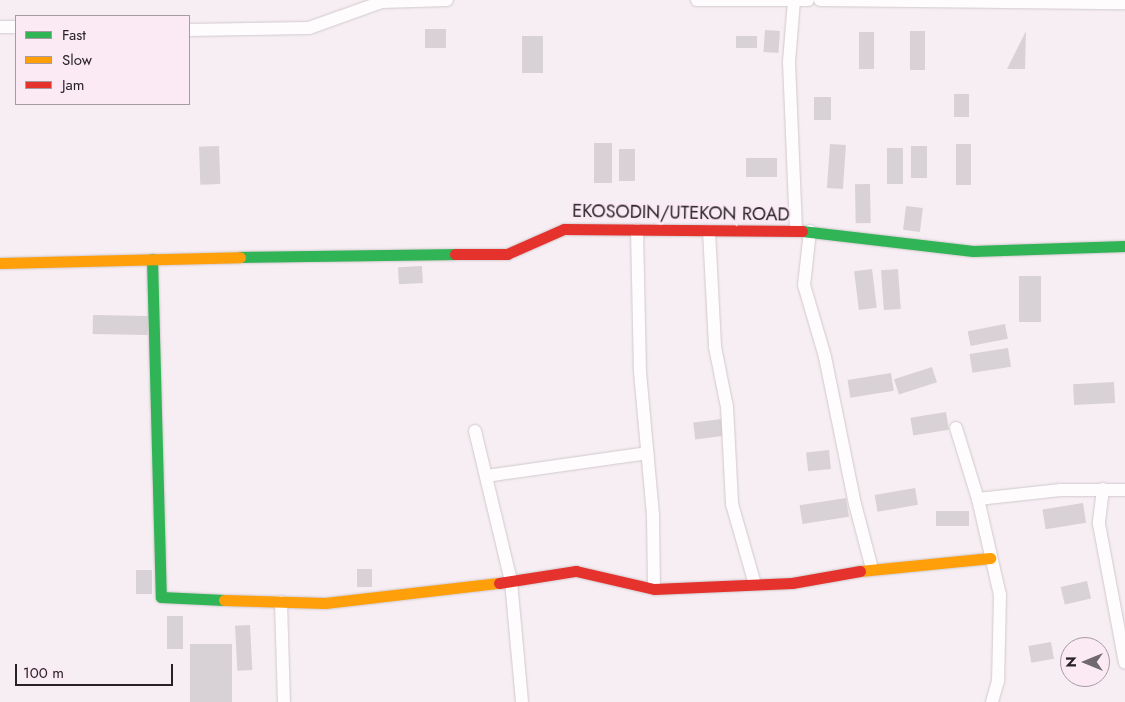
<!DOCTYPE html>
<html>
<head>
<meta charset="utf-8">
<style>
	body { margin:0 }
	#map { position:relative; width:1125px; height:702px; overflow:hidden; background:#f7eef3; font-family:Jost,sans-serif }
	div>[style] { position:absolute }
	.building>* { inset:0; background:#d8d1d5; transform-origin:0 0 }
	.roads { filter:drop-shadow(0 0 1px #d0c9cd) drop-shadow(0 0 1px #d0c9cd) }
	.street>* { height:12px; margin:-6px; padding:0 6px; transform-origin:6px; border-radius:6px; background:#fefcfd }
	.fast>* { height:11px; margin:-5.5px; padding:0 5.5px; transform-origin:5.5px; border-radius:5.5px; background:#30b455 }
	.slow>* { height:11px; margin:-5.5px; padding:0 5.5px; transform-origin:5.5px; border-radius:5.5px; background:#ff9f0a }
	.jam>* { height:11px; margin:-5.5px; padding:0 5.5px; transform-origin:5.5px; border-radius:5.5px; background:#e5322d }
	span { translate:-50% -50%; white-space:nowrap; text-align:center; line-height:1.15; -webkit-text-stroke:5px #fbeaf4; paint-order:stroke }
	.street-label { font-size:18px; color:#282225 }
	.legend { position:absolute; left:15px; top:15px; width:175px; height:90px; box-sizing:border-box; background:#fbeaf4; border:1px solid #a79aa1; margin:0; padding:6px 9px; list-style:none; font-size:15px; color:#282225 }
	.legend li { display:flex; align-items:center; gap:10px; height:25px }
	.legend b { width:25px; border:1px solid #a79aa1 }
	.north { position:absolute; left:1060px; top:637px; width:50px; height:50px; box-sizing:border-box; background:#fbeaf4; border:1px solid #a79aa1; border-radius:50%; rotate:270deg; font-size:14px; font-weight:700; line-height:20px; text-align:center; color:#282225 }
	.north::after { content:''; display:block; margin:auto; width:18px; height:22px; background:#70696d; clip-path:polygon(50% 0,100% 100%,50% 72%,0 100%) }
	.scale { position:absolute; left:15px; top:664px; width:158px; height:22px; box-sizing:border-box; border:2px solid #282225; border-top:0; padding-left:6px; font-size:15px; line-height:18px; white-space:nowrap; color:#282225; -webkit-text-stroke:4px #fbeaf4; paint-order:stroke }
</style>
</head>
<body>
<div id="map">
	<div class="building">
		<i style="left:446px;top:29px;width:19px;height:21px;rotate:90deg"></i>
		<i style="left:765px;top:30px;width:15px;height:22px;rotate:4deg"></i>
		<i style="left:910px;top:31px;width:15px;height:39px"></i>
		<i style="clip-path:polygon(1026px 31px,1025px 69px,1007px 69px)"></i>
		<i style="left:859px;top:32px;width:15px;height:37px"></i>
		<i style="left:522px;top:36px;width:21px;height:37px"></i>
		<i style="left:736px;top:36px;width:21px;height:12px"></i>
		<i style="left:954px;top:94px;width:15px;height:23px"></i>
		<i style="left:831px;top:97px;width:23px;height:17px;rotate:90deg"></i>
		<i style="left:594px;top:143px;width:18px;height:40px"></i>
		<i style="left:830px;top:144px;width:16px;height:44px;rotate:4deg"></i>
		<i style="left:956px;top:144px;width:15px;height:41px"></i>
		<i style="left:219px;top:146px;width:38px;height:20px;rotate:88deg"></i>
		<i style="left:911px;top:146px;width:16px;height:32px"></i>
		<i style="left:887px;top:148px;width:16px;height:36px"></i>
		<i style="left:619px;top:149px;width:16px;height:32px"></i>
		<i style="left:746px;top:158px;width:31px;height:19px"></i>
		<i style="left:870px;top:184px;width:39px;height:15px;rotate:89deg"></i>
		<i style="left:906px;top:206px;width:17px;height:24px;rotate:7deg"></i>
		<i style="left:422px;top:266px;width:17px;height:24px;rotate:87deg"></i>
		<i style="left:872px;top:269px;width:39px;height:18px;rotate:83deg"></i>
		<i style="left:898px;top:269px;width:40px;height:17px;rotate:86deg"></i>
		<i style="left:1019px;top:276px;width:22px;height:46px"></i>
		<i style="left:93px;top:315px;width:55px;height:19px;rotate:1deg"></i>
		<i style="left:1005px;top:324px;width:15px;height:38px;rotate:79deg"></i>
		<i style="left:1008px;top:348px;width:19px;height:39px;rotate:81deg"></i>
		<i style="left:932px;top:367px;width:16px;height:40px;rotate:72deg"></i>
		<i style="left:891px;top:373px;width:18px;height:44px;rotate:81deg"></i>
		<i style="left:1114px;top:382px;width:21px;height:41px;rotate:87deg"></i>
		<i style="left:946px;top:412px;width:18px;height:36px;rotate:81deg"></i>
		<i style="left:722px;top:419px;width:17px;height:29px;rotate:83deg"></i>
		<i style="left:829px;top:450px;width:19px;height:23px;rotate:84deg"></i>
		<i style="left:915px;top:488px;width:17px;height:41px;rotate:80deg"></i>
		<i style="left:846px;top:498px;width:19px;height:47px;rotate:81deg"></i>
		<i style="left:1083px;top:503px;width:20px;height:41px;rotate:81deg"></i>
		<i style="left:936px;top:511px;width:33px;height:15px"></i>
		<i style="left:357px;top:569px;width:15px;height:18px"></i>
		<i style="left:136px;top:570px;width:16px;height:24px"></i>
		<i style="left:1087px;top:581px;width:18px;height:27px;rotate:77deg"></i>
		<i style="left:167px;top:616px;width:16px;height:33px"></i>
		<i style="left:250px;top:625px;width:45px;height:15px;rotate:87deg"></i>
		<i style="left:1051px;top:642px;width:17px;height:23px;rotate:80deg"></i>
		<i style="left:190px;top:644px;width:42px;height:58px"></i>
	</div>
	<div class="roads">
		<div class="street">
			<i style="left:697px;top:0;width:111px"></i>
			<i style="left:820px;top:0;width:305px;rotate:0.6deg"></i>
			<i style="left:794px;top:1px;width:61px;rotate:94.7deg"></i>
			<i style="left:789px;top:62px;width:169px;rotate:87.6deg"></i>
			<i style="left:0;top:27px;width:16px"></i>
			<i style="left:189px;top:30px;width:120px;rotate:-1deg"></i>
			<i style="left:309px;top:28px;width:77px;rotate:-19.6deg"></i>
			<i style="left:382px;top:2px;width:65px;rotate:-1.8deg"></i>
			<i style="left:637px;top:230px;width:142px;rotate:88.8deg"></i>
			<i style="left:640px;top:372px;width:144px;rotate:84.8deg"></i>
			<i style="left:653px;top:515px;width:74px;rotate:89.2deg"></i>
			<i style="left:709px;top:231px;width:116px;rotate:87deg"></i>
			<i style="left:715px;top:347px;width:61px;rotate:78.7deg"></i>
			<i style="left:727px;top:407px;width:97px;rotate:87deg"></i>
			<i style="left:732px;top:504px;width:83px;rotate:74deg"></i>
			<i style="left:810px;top:231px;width:54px;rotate:96.3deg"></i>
			<i style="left:804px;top:285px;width:75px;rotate:73.7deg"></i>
			<i style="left:825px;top:357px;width:150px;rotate:78.5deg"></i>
			<i style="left:855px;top:504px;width:67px;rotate:75.3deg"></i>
			<i style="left:956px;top:428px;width:74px;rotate:72.8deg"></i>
			<i style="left:978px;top:499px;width:98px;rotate:77.1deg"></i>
			<i style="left:1000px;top:595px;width:86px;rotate:91.3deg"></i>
			<i style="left:998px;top:681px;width:22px;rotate:106deg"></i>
			<i style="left:475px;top:431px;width:154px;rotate:76.5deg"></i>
			<i style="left:511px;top:581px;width:121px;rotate:84.8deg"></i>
			<i style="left:486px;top:476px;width:163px;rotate:-8.1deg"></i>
			<i style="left:1103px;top:489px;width:35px;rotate:97deg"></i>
			<i style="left:1099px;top:524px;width:141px;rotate:79.4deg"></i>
			<i style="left:978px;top:499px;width:83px;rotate:-6.2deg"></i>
			<i style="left:1061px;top:490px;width:64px"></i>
			<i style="left:281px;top:602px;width:100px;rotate:88.3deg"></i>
		</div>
		<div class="fast">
			<i style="left:802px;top:231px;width:172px;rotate:6.7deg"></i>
			<i style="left:973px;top:251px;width:152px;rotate:-1.9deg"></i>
			<i style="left:240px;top:257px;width:215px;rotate:-0.8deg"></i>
			<i style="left:152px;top:259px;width:338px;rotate:88.5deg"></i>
			<i style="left:161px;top:597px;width:63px;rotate:2.7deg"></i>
		</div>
		<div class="slow">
			<i style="left:0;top:263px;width:240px;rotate:-1.4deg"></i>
			<i style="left:860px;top:571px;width:131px;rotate:-5.7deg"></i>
			<i style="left:224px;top:600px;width:101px;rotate:1.7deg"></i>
			<i style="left:325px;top:603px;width:175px;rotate:-6.6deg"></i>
		</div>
		<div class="jam">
			<i style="left:455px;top:254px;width:52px"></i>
			<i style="left:507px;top:254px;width:62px;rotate:-23.7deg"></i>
			<i style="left:564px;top:229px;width:238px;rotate:0.5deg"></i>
			<i style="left:499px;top:583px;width:78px;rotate:-8.9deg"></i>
			<i style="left:576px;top:571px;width:80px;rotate:13deg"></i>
			<i style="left:654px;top:589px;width:138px;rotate:-2.5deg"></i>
			<i style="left:792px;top:583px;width:69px;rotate:-10deg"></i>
		</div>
	</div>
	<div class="street-label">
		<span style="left:681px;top:213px;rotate:1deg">EKOSODIN/UTEKON ROAD</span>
	</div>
	<ul class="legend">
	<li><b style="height:6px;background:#30b455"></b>Fast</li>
	<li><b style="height:6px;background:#ff9f0a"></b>Slow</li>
	<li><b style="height:6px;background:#e5322d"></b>Jam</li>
	</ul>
	<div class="north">N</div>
	<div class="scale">100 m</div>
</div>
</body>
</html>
